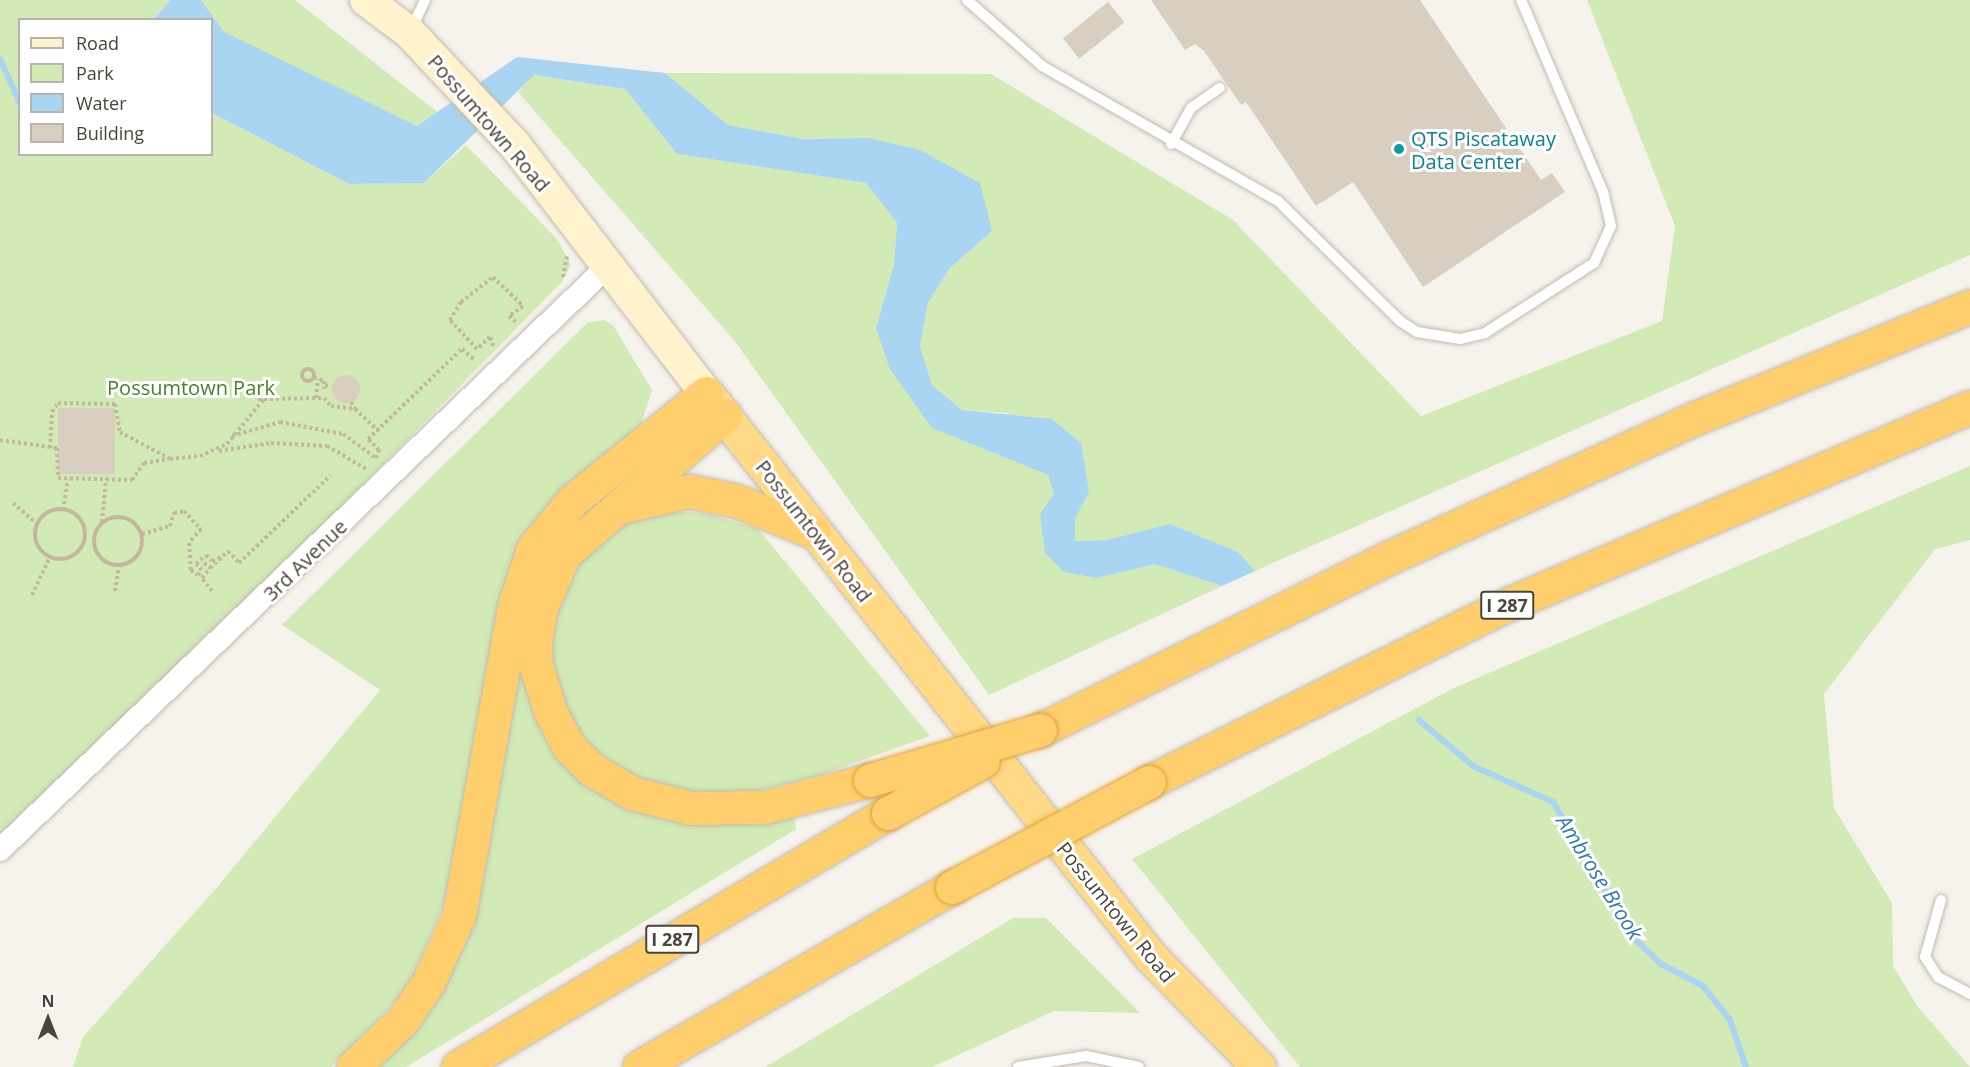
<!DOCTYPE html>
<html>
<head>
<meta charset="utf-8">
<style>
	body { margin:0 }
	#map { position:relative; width:1970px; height:1067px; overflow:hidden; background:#f6f3ec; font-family:"Open Sans",sans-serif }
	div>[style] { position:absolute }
	.green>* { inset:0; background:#d2eab5 }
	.water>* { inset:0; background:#a9d4f2 }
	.stream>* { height:6px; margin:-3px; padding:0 3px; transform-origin:3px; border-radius:3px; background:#a9d4f2 }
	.building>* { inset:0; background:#d8cfc1; transform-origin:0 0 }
	.round { border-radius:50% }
	.path>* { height:4px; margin-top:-2px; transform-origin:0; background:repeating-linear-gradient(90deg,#c4b79f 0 3px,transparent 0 6px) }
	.path>.ring { margin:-2px; padding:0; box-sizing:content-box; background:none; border:4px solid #c4b79f; border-radius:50% }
	.roads { filter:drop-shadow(0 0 2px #c2bbae) drop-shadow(0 0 2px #c2bbae) }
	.service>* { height:10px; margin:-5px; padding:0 5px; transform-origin:5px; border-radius:5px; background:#fff }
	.minor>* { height:22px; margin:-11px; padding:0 11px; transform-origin:11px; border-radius:11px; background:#fff }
	.secondary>* { height:32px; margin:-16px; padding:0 16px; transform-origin:16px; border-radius:16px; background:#fff3cd }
	.trunk>* { height:33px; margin:-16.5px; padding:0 16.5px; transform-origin:16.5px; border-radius:16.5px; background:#ffd985 }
	.motorway>* { height:33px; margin:-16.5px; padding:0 16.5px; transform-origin:16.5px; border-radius:16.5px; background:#ffcf6e }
	.bridges { filter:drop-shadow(0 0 2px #e0a43c) drop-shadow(0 0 2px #e0a43c) }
	.motorway-bridge>* { height:33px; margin:-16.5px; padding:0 16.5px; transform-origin:16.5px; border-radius:16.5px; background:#ffcf6e }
	.dots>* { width:16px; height:16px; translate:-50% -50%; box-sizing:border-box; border:3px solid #fff; border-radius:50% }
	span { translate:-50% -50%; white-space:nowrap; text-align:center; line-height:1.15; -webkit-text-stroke:6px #fff; paint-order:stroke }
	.shield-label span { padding:2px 4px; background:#fff; border:2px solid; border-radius:4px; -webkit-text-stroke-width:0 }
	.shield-label { font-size:18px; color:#4b4439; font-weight:700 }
	.street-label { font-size:20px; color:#4b4439 }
	.culture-label { font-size:20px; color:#0d838f }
	.left { translate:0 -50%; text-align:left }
	.park-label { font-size:20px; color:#4a7f2a }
	.water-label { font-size:21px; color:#2e7ab2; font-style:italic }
	.legend { position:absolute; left:18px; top:18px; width:195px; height:138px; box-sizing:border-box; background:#fff; border:2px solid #b7b4b0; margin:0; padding:8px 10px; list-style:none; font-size:18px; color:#4b4439 }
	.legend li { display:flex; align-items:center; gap:12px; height:30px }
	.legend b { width:30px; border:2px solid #b7b4b0 }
	.north { position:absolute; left:18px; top:989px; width:60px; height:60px; -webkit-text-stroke:4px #fff; paint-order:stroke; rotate:0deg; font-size:16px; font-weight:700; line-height:24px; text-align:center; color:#4b4439 }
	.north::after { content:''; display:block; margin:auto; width:21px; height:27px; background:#4b4439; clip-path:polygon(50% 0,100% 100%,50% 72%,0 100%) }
</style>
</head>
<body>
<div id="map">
	<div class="green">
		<i style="clip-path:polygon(0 0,170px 0,153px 19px,20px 20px,20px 154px,212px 154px,212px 113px,349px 184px,424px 183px,466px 145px,557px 239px,571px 264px,562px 282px,352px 496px,0 837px)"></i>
		<i style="clip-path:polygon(201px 0,295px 0,437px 112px,417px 126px,264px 55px,224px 32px)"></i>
		<i style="clip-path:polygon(1587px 0,1970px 0,1970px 255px,1255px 571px,1238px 552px,1170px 524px,1107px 540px,1075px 541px,1075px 519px,1089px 492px,1008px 413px,962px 410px,932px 385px,920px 346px,928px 303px,949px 269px,992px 231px,868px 138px,803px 139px,728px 125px,665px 73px,991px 74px,1233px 220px,1421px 416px,1662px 321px,1675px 226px)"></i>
		<i style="clip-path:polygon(533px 75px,625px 89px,677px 154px,866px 183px,897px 223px,894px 265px,876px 328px,932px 428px,1048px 475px,1054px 494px,1040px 514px,1097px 578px,1155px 564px,1222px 586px,989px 695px,733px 339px,518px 92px)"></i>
		<i style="clip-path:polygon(604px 320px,613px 325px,652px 390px,641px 424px,535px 520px,507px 582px,451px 887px,407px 990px,331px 1067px,73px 1067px,83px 1037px,213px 892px,380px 690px,282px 625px,587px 323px)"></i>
		<i style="clip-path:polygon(1970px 466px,1970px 540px,1935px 549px,1824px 694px,1834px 808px,1892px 903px,1893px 966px,1918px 1007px,1970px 1067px,1300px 1067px,1132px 859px,1454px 688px)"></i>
		<i style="clip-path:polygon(655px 509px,709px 514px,758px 529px,930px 736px,814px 777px,720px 799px,638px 779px,597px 754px,572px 723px,553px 677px,550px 634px,559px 599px,574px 570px,610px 530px)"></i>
		<i style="clip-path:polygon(516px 665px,524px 665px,588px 781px,794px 816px,796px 829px,406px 1067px,366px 1067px,418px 1017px)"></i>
		<i style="clip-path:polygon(1013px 918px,1046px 918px,1140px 1013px,1054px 1011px,932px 1067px,765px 1067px)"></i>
	</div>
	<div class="water">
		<i style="clip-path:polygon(170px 0,201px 0,224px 32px,417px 126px,517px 57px,665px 73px,728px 125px,803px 139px,868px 138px,920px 150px,980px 183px,992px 231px,949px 269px,928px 303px,920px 346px,932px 385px,962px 410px,1052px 419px,1081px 443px,1089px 492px,1075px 519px,1075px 541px,1107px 540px,1170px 524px,1238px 552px,1255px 571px,1222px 586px,1155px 564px,1097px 578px,1064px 572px,1045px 553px,1040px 514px,1054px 494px,1048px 475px,932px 428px,890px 369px,876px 328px,894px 265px,897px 223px,866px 183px,677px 154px,625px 89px,534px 75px,424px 183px,349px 184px,212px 113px,212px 20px,153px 20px)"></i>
	</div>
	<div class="stream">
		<i style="left:0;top:59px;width:48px;rotate:65.6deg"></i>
		<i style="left:1419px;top:720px;width:71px;rotate:40.4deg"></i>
		<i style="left:1473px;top:766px;width:88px;rotate:24.2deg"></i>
		<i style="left:1553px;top:802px;width:156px;rotate:59.5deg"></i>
		<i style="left:1632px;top:936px;width:40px;rotate:44deg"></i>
		<i style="left:1661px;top:964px;width:47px;rotate:27.6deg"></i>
		<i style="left:1703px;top:986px;width:43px;rotate:51.5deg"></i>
		<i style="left:1730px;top:1020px;width:50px;rotate:71.2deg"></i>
	</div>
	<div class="building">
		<i style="clip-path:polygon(1151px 0,1420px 0,1541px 180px,1552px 173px,1565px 192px,1423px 287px,1353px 182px,1316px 206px,1246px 102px,1241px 105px,1204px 51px,1195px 44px,1185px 50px)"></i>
		<i style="left:1108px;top:2px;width:26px;height:58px;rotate:51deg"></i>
		<i class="round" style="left:332px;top:375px;width:28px;height:28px"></i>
		<i style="left:58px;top:408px;width:57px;height:66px"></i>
	</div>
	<div class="path">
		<i style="left:563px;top:277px;width:21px;rotate:-79deg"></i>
		<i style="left:493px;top:346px;width:9px;rotate:-108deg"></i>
		<i style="left:490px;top:337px;width:18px;rotate:137deg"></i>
		<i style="left:477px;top:349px;width:40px;rotate:-133deg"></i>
		<i style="left:450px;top:320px;width:21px;rotate:-59deg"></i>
		<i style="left:461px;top:302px;width:41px;rotate:-38deg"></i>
		<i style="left:493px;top:277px;width:42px;rotate:44deg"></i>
		<i style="left:523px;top:306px;width:17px;rotate:144deg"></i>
		<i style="left:509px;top:316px;width:9px;rotate:41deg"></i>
		<i class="ring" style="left:302px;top:369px;width:8px;height:8px"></i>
		<i style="left:314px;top:377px;width:11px;rotate:22deg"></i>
		<i style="left:324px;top:381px;width:8px;rotate:90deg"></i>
		<i style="left:325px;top:385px;width:6px;rotate:18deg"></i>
		<i style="left:251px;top:392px;width:9px"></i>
		<i style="left:260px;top:392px;width:9px;rotate:90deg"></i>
		<i style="left:316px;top:398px;width:19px;rotate:-84deg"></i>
		<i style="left:351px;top:402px;width:8px;rotate:60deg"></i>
		<i style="left:232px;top:436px;width:50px;rotate:-16.3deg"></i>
		<i style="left:280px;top:422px;width:64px;rotate:10.8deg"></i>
		<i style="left:343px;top:434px;width:41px;rotate:36deg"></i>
		<i style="left:376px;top:458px;width:9px;rotate:-69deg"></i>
		<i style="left:379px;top:450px;width:16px;rotate:-135deg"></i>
		<i style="left:368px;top:439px;width:130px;rotate:-43.8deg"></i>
		<i style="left:462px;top:349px;width:18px;rotate:41deg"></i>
		<i style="left:0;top:440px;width:58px;rotate:8deg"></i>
		<i style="left:57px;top:448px;width:30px;rotate:88deg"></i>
		<i style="left:58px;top:478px;width:74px;rotate:1.5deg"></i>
		<i style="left:132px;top:480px;width:21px;rotate:-55deg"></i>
		<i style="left:144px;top:463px;width:25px;rotate:-9deg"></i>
		<i style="left:50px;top:448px;width:36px;rotate:-87deg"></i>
		<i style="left:52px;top:412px;width:11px;rotate:-56deg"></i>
		<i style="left:58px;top:403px;width:57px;rotate:1deg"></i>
		<i style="left:115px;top:404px;width:28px;rotate:80deg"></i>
		<i style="left:120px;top:432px;width:57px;rotate:28.4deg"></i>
		<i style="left:170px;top:459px;width:30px;rotate:-6deg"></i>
		<i style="left:200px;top:456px;width:30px;rotate:-24deg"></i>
		<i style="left:227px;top:444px;width:58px;rotate:-50.6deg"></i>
		<i style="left:264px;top:399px;width:60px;rotate:-1deg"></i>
		<i style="left:324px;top:398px;width:11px;rotate:49deg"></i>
		<i style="left:331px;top:406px;width:24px;rotate:7deg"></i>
		<i style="left:355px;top:409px;width:33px;rotate:43deg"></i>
		<i style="left:219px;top:451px;width:53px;rotate:-8.7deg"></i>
		<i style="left:271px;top:443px;width:56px;rotate:3.1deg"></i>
		<i style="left:327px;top:446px;width:48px;rotate:30.3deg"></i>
		<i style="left:13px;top:503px;width:32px;rotate:41deg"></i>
		<i class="ring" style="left:35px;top:509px;width:46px;height:46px"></i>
		<i style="left:63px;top:510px;width:31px;rotate:-81deg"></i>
		<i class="ring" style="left:94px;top:517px;width:44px;height:44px"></i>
		<i style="left:102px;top:522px;width:43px;rotate:-84.7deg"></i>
		<i style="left:142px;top:534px;width:29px;rotate:-16deg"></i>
		<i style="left:170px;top:526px;width:14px;rotate:-73deg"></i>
		<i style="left:174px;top:513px;width:10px;rotate:-11deg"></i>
		<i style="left:184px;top:511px;width:25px;rotate:47deg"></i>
		<i style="left:201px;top:529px;width:18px;rotate:131deg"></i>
		<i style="left:189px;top:543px;width:27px;rotate:86deg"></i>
		<i style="left:191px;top:570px;width:9px;rotate:36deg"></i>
		<i style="left:198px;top:575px;width:6px;rotate:-51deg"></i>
		<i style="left:202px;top:570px;width:8px;rotate:-135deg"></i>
		<i style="left:196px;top:564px;width:13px;rotate:-42deg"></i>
		<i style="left:206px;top:555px;width:8px;rotate:45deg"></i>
		<i style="left:212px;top:561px;width:10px;rotate:-24deg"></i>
		<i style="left:204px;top:563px;width:8px;rotate:40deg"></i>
		<i style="left:115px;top:591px;width:26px;rotate:-81deg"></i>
		<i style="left:212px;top:591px;width:16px;rotate:-128deg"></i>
		<i style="left:202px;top:578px;width:13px;rotate:-51deg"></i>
		<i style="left:210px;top:568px;width:25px;rotate:-43deg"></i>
		<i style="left:228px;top:551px;width:16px;rotate:47deg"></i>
		<i style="left:239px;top:563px;width:127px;rotate:-43.7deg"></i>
		<i style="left:32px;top:595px;width:42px;rotate:-64.7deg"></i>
	</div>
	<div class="roads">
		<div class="service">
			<i style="left:967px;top:0;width:100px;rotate:41.3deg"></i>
			<i style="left:1042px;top:66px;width:272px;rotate:29.8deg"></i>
			<i style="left:1278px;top:201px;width:171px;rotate:44.5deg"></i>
			<i style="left:1400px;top:321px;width:20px;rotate:33deg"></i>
			<i style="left:1417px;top:332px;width:44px;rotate:9.2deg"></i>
			<i style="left:1460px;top:339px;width:26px;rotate:-13deg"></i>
			<i style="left:1485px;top:333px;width:130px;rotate:-32.7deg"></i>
			<i style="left:1594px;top:263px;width:41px;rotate:-65.3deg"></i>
			<i style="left:1611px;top:226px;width:35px;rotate:-103deg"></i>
			<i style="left:1603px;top:192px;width:209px;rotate:-113.1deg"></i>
			<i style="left:411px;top:30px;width:33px;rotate:-65deg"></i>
			<i style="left:1171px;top:144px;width:41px;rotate:-60.9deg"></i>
			<i style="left:1191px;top:108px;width:35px;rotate:-35deg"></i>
			<i style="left:1941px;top:900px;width:59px;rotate:105.7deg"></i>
			<i style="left:1925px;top:957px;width:24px;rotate:57deg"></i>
			<i style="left:1938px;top:977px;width:36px;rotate:28deg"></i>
			<i style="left:1018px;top:1067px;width:69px;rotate:-9.2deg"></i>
			<i style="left:1086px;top:1056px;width:54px;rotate:11.7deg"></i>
		</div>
		<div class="minor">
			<i style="left:0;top:850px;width:843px;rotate:-43.85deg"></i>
		</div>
		<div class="secondary">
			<i style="left:366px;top:0;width:55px;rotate:36.9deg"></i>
			<i style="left:410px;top:33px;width:152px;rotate:46.9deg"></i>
			<i style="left:514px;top:144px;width:314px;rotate:52.4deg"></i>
		</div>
		<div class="trunk">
			<i style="left:707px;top:394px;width:717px;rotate:51.74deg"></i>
			<i style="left:1151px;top:957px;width:154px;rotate:45.5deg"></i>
		</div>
		<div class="motorway">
			<i style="left:725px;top:415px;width:213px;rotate:139.2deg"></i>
			<i style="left:564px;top:554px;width:61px;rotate:113.2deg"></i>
			<i style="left:540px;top:610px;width:30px;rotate:99deg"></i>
			<i style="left:535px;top:640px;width:26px;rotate:88deg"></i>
			<i style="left:536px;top:666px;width:49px;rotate:72.3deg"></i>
			<i style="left:551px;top:713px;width:40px;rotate:62deg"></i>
			<i style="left:570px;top:748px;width:30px;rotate:45deg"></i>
			<i style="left:591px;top:769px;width:48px;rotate:30.3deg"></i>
			<i style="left:632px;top:793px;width:61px;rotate:14.3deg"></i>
			<i style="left:691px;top:808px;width:73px;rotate:-0.8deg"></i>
			<i style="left:764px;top:807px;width:109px;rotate:-14.3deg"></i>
			<i style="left:620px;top:507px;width:71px;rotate:-13.1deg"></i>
			<i style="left:689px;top:491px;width:49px;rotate:11.8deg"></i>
			<i style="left:737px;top:501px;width:83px;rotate:21.9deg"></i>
			<i style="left:1040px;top:730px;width:386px;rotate:-26.3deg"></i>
			<i style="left:1386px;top:559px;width:341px;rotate:-24.5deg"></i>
			<i style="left:1696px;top:418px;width:296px;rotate:-22.2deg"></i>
			<i style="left:1149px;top:782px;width:396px;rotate:-26.4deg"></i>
			<i style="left:1504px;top:606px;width:507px;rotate:-23.12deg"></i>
			<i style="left:353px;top:1067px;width:67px;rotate:-43.2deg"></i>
			<i style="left:402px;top:1021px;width:46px;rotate:-55.6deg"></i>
			<i style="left:428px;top:983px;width:75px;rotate:-65.5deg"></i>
			<i style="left:459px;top:915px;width:314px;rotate:-79.9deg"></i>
			<i style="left:514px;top:606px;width:60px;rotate:-71.6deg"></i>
			<i style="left:533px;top:549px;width:62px;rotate:-50.9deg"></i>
			<i style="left:572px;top:501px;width:172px;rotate:-38.9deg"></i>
			<i style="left:458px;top:1067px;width:499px;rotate:-30.6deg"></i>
			<i style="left:639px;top:1067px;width:361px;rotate:-29.9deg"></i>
		</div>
	</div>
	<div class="bridges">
		<div class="motorway-bridge">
			<i style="left:870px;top:780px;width:177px;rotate:-16.4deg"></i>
			<i style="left:888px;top:813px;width:108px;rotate:-28.7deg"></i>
			<i style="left:952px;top:887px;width:223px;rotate:-28.1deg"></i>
		</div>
	</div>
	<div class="dots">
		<i style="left:1399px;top:149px;background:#0f9aa8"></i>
	</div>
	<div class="shield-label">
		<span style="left:1507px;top:605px">I 287</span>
		<span style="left:672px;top:939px">I 287</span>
	</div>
	<div class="street-label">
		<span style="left:489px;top:123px;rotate:49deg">Possumtown Road</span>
		<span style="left:814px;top:531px;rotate:52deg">Possumtown Road</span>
		<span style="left:305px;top:560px;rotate:-44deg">3rd Avenue</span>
		<span style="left:1116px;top:912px;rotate:51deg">Possumtown Road</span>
	</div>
	<div class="culture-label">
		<span class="left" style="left:1411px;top:150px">QTS Piscataway<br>Data Center</span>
	</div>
	<div class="park-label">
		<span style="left:191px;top:387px">Possumtown Park</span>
	</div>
	<div class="water-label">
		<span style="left:1600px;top:877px;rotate:58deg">Ambrose Brook</span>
	</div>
	<ul class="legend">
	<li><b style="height:8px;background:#fff3cd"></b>Road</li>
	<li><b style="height:16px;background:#d2eab5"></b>Park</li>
	<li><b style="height:16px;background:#a9d4f2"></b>Water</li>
	<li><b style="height:16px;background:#d8cfc1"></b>Building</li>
	</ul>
	<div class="north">N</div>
</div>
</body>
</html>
